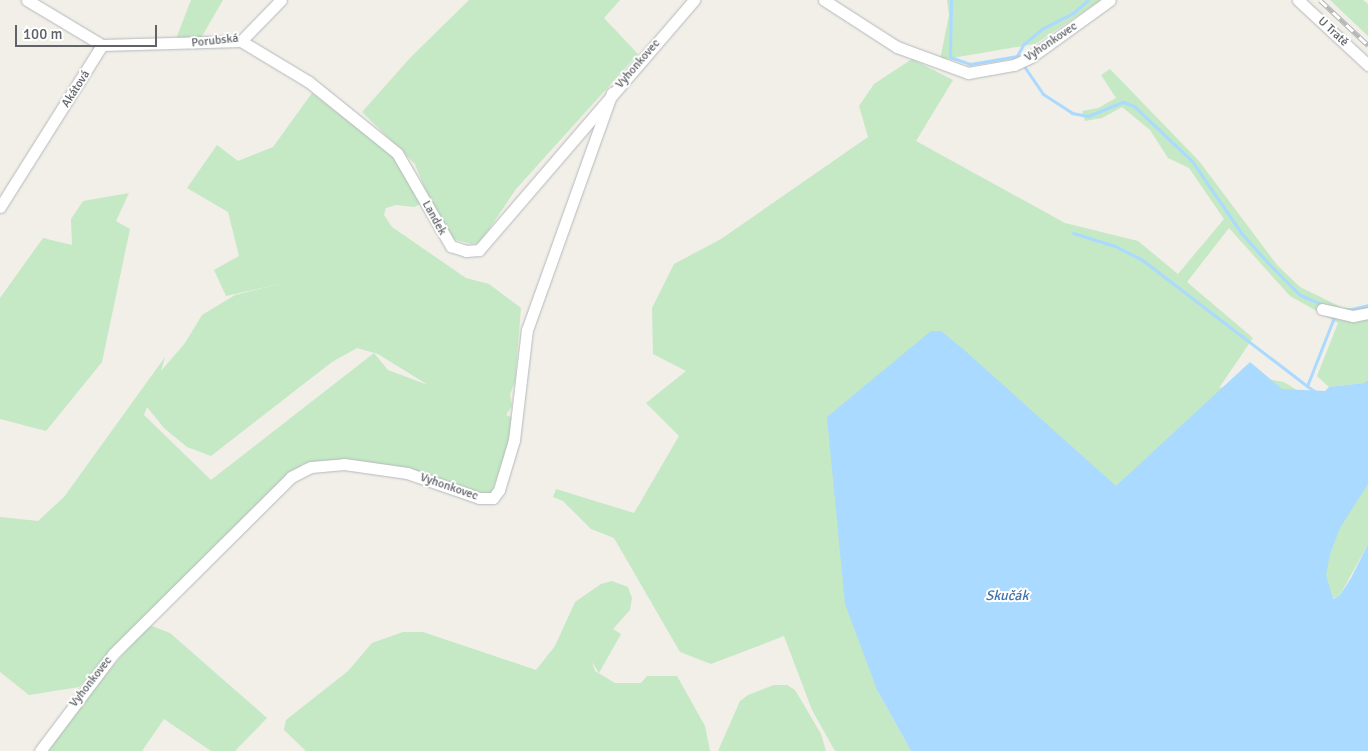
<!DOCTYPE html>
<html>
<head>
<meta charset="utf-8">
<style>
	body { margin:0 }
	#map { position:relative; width:1368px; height:751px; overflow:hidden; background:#f1efe8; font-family:Signika,sans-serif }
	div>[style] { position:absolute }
	.green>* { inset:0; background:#c5e8c5 }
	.water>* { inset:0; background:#aadaff }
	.stream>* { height:3px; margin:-1.5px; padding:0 1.5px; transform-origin:1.5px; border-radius:1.5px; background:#aadaff }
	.roads { filter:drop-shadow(0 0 1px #b5b8bc) drop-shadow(0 0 1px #b5b8bc) }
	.minor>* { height:11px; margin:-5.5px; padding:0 5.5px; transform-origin:5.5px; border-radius:5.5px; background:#fff }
	.rail>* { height:5px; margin-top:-2.5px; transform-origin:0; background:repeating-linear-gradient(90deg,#fff 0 9px,#b6b7b8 0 18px); box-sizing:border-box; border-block:1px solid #b6b7b8 }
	span { translate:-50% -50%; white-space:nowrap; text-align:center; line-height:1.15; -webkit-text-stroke:4px #fff; paint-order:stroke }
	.street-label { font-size:12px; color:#5f6368 }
	.water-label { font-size:14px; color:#4174aa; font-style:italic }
	.scale { position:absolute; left:15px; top:25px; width:142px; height:22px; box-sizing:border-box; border:2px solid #5f6368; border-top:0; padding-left:6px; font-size:15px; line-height:18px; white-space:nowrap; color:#5f6368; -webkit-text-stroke:4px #fff; paint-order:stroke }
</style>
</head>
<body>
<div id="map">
	<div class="green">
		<i style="clip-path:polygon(191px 0,223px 0,201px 38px,176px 39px)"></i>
		<i style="clip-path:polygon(469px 0,620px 0,604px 18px,638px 54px,516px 189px,485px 235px,478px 243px,471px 244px,453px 239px,433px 210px,415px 164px,362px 112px,410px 58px)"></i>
		<i style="clip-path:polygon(947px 0,1101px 0,1035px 44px,940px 60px,949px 15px)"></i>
		<i style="clip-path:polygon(1330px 0,1363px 0,1368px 4px,1368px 36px)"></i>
		<i style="clip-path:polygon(912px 59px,953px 80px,916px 141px,1065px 223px,1138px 241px,1178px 274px,1224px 219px,1189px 168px,1168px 158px,1150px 130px,1122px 107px,1102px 118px,1085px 121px,1082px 111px,1098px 108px,1116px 98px,1101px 75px,1110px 69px,1199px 161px,1277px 265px,1300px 287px,1343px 308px,1360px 308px,1368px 304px,1368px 380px,1365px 383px,1329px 387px,1317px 376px,1338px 323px,1290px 296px,1229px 228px,1187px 282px,1253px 338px,1219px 388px,1261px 378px,1284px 382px,1368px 435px,1368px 544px,1340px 595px,1332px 599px,1329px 591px,1109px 751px,1092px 751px,877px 690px,911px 751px,835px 751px,812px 710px,784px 636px,711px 664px,680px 652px,614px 538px,591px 529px,563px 501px,553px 497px,556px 489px,634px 513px,679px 436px,646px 403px,686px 371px,653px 354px,652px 308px,674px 264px,721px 239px,868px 137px,859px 106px,874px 84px)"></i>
		<i style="clip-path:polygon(evenodd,312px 93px,401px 162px,421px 203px,415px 207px,396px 205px,386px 208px,384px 215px,392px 227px,466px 278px,489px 284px,521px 308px,515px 381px,510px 395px,512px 406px,506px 415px,513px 418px,506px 452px,491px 494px,487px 497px,342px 461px,303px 464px,79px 687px,29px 695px,0 672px,0 517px,38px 521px,64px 497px,165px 357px,161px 371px,185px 343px,202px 315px,235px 295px,292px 281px,226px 296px,214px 270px,239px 256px,228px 212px,187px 188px,217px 145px,238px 161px,273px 147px,312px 93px,357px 348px,378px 354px,428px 385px,388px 370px,374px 353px,211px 480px,144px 415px,147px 407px,164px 428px,187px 447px,211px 456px,332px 362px,357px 348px)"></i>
		<i style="clip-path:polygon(129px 193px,116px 221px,130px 229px,102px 362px,46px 431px,0 419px,0 298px,43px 238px,72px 245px,71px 219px,83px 201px)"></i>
		<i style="clip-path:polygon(612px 581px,628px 587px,632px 598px,630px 610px,613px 629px,621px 634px,599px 673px,592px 662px,595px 671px,615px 683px,641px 683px,647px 676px,677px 676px,705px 726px,710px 751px,306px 751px,284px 730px,286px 720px,348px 671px,372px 643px,403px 632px,423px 632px,536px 670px,555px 646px,575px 602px,601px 584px)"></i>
		<i style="clip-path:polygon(152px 626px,170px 633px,267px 718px,235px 751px,211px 751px,164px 719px,142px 751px,47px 751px,91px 692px,144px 630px)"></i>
		<i style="clip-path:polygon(774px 685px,787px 685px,795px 690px,821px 734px,826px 751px,718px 751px,740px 701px,748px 695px)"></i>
	</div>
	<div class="water">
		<i style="clip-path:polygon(931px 331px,941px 331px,963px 349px,1116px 486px,1250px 362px,1282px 389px,1325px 391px,1329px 387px,1364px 383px,1368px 380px,1368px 484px,1340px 528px,1330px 554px,1326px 575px,1333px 599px,1340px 595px,1351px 578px,1368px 544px,1368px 751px,911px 751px,877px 690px,845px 604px,827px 417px)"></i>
	</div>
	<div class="stream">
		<i style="left:951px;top:0;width:57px;rotate:91deg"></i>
		<i style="left:950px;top:57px;width:21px;rotate:19deg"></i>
		<i style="left:970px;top:64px;width:48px;rotate:-9.7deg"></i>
		<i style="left:1088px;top:0;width:20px;rotate:139deg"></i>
		<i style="left:1073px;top:13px;width:34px;rotate:153deg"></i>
		<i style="left:1043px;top:28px;width:26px;rotate:140deg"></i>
		<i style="left:1023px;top:45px;width:13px;rotate:119deg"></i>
		<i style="left:1017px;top:56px;width:46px;rotate:55.6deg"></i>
		<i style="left:1043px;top:94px;width:35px;rotate:33deg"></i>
		<i style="left:1072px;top:113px;width:16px;rotate:11deg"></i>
		<i style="left:1088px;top:116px;width:38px;rotate:-22deg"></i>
		<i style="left:1123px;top:102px;width:12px;rotate:20deg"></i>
		<i style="left:1134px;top:106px;width:80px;rotate:43.5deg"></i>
		<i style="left:1192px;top:161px;width:88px;rotate:55.6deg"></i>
		<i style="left:1242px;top:234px;width:36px;rotate:48deg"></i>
		<i style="left:1266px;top:261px;width:48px;rotate:45deg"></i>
		<i style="left:1300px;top:295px;width:26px;rotate:23deg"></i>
		<i style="left:1073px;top:233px;width:44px;rotate:17.2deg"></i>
		<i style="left:1115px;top:246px;width:29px;rotate:27deg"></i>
		<i style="left:1141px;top:259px;width:209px;rotate:37.4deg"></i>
		<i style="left:1347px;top:310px;width:22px;rotate:-13deg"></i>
		<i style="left:1317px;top:393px;width:12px;rotate:-145deg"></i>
		<i style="left:1307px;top:386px;width:76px;rotate:-68.5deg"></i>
	</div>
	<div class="roads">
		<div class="minor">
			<i style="left:27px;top:0;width:87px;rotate:31deg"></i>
			<i style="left:824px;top:0;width:87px;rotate:32.8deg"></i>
			<i style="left:897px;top:47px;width:76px;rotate:20.1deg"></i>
			<i style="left:968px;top:73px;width:47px;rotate:-9.9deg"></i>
			<i style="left:1014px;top:65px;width:19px;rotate:-25deg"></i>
			<i style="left:1031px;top:57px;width:97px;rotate:-35.8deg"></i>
			<i style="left:1298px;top:0;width:96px;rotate:42.9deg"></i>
			<i style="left:241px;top:41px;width:79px;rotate:31.1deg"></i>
			<i style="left:309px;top:82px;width:113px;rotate:38.9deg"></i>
			<i style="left:397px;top:153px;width:108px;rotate:59.9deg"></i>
			<i style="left:451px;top:246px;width:16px;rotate:18deg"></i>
			<i style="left:466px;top:251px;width:13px;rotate:-4deg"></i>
			<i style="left:479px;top:250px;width:330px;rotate:-49.3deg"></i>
			<i style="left:102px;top:45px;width:139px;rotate:-1.6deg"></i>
			<i style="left:241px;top:41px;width:57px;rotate:-45.7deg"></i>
			<i style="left:0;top:207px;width:191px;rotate:-57.8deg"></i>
			<i style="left:1322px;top:309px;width:32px;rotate:13deg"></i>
			<i style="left:1353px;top:316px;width:15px;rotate:-11deg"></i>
			<i style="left:40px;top:751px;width:121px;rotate:-53deg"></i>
			<i style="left:113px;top:654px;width:251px;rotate:-44.8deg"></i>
			<i style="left:291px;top:477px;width:22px;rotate:-27deg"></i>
			<i style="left:311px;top:467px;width:33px;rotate:-5deg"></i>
			<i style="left:344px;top:464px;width:64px;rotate:8.1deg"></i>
			<i style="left:407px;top:473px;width:76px;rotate:19.1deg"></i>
			<i style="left:479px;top:498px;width:14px"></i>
			<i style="left:493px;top:498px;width:10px;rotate:-53deg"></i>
			<i style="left:499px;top:490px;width:52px;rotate:-73.3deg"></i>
			<i style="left:514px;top:440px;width:111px;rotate:-83.3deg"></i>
			<i style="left:527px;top:330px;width:252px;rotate:-70.3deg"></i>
		</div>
	</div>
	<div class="rail">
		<i style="left:1320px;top:0;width:66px;rotate:43.2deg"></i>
	</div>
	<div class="street-label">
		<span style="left:1333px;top:32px;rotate:43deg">U Tratě</span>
		<span style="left:215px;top:41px;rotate:-6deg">Porubská</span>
		<span style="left:1051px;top:42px;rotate:-34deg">Vyhonkovec</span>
		<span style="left:638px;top:64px;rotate:-49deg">Vyhonkovec</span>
		<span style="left:76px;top:89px;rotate:-57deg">Akátová</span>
		<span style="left:434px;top:218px;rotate:61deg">Landek</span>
		<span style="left:449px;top:487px;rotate:19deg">Vyhonkovec</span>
		<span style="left:91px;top:682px;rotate:-52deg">Vyhonkovec</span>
	</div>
	<div class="water-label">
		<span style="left:1007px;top:596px">Skučák</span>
	</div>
	<div class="scale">100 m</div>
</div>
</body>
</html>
